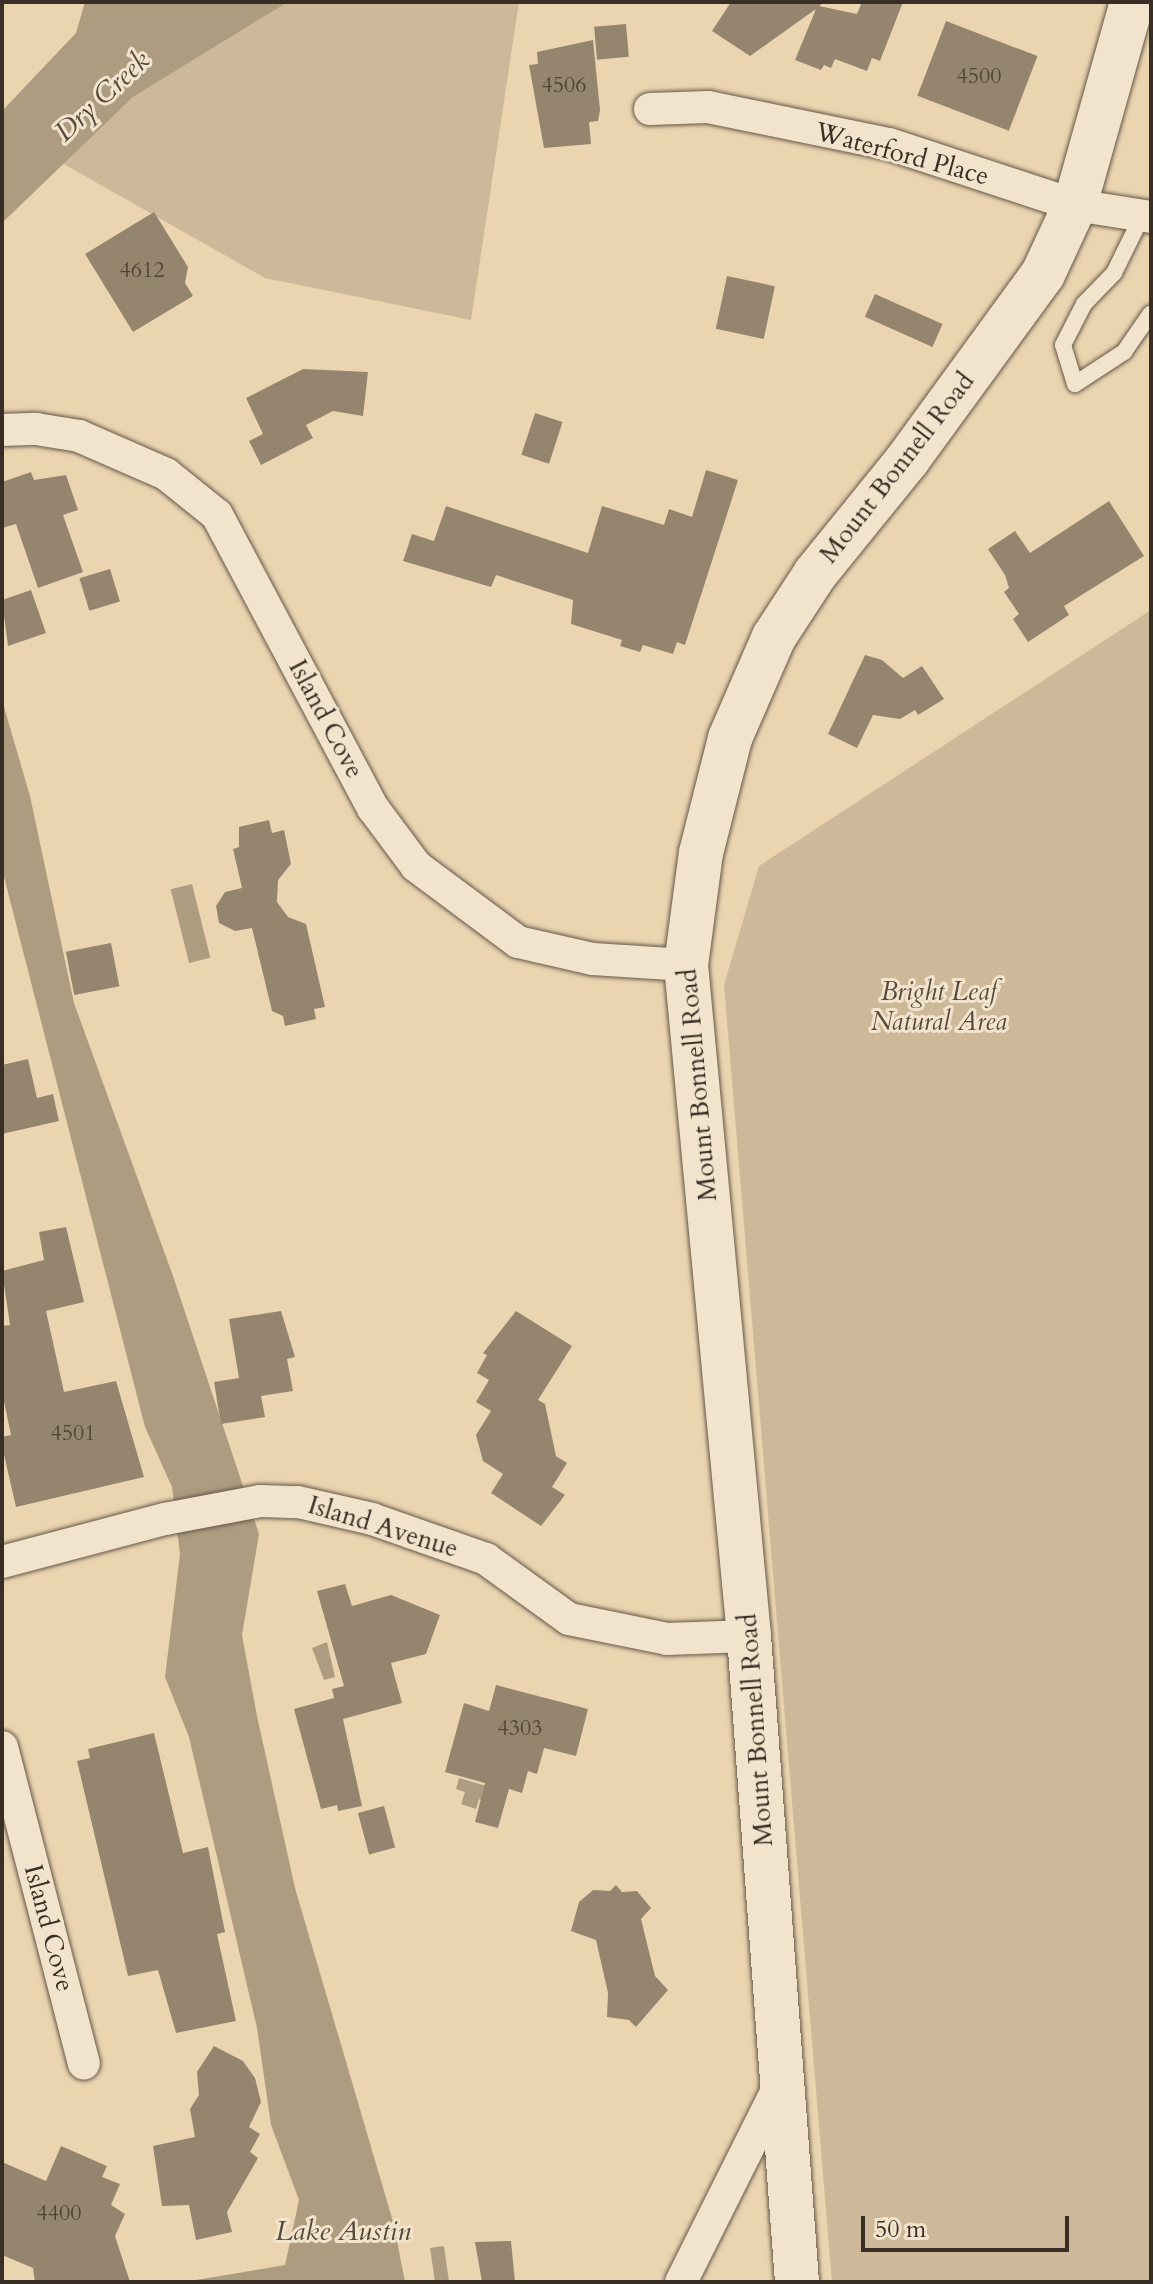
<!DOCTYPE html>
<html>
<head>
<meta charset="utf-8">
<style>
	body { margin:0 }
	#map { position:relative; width:1153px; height:2284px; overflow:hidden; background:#ebd5b1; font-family:Cardo,serif }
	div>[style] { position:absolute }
	.green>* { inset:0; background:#cdb999 }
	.water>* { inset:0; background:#ae9c81; transform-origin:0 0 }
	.building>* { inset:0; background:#96856e; transform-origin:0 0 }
	.roads { filter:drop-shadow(0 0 2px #665848) drop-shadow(0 0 2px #665848) }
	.lane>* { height:16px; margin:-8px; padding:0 8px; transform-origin:8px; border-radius:8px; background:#f2e4cc }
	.street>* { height:32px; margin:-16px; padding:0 16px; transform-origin:16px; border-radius:16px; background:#f2e4cc }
	.secondary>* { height:44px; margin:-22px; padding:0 22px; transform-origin:22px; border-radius:22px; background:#f2e4cc }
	span { translate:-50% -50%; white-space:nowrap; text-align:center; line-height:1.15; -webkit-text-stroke:6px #f2e4cc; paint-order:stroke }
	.number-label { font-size:22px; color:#504437 }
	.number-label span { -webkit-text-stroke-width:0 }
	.street-label { font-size:26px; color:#392e25 }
	.park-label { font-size:26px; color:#574a3c; font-style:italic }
	.water-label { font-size:28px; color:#564a3c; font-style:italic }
	.frame { position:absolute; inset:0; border:4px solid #392e25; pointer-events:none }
	.scale { position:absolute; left:861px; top:2216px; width:208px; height:36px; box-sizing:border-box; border:4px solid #392e25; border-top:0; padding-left:10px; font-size:24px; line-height:28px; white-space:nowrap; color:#392e25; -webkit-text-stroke:6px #f2e4cc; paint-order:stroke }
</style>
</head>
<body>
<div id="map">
	<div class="green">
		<i style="clip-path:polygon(288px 2px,519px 2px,471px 320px,265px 278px,60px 162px,133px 97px)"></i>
		<i style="clip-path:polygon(1151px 610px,1151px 2282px,832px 2282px,724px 985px,759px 866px)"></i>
	</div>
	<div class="water">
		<i style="clip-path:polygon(85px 2px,288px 2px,133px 97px,2px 223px,2px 111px,76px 33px)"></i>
		<i style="clip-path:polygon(2px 700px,30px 796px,74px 1003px,173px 1276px,259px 1534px,242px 1635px,257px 1716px,295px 1888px,394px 2225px,405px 2282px,184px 2282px,285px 2265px,299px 2200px,271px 2125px,257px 2028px,189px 1737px,165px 1677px,180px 1554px,172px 1487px,145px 1427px,2px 869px)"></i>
		<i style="left:192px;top:884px;width:76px;height:22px;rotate:76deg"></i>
		<i style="clip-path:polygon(327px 1642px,335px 1677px,324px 1680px,312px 1648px)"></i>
		<i style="clip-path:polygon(459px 1778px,497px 1789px,493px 1804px,479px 1799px,476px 1809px,461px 1804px,465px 1792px,456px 1789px)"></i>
		<i style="left:444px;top:2246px;width:36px;height:14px;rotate:82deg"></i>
	</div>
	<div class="building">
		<i style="clip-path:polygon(731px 2px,825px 2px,819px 6px,857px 14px,862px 2px,903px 2px,880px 61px,872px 58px,867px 71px,835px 59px,831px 68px,824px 65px,821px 70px,795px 60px,816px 9px,750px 56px,712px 31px)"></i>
		<i style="left:946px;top:21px;width:98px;height:80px;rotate:21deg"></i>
		<i style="left:626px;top:24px;width:33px;height:32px;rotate:85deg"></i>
		<i style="clip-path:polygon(593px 40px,600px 110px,598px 121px,589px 122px,591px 144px,544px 148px,529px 65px,538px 64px,537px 52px)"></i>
		<i style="clip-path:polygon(154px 212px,188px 267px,185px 283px,193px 296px,133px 332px,85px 254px)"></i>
		<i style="left:727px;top:276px;width:49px;height:54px;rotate:12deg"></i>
		<i style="left:875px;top:294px;width:74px;height:25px;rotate:24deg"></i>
		<i style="clip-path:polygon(303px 369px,368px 372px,363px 416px,333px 411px,306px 425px,313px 438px,261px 465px,249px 441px,263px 434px,246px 398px)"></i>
		<i style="left:535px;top:413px;width:29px;height:44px;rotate:18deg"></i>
		<i style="clip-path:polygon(706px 470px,738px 480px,685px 645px,677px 642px,673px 654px,643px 645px,640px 652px,620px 646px,622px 640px,571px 624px,573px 600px,496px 575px,491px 587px,403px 561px,412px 534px,434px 541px,446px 506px,588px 553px,602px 506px,664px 525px,669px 509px,692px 517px)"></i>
		<i style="clip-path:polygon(31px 472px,34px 480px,66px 475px,78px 510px,63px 515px,83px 572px,38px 588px,16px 524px,2px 528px,2px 482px)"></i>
		<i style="clip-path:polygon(1109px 501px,1144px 556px,1064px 606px,1069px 615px,1028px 642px,1013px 619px,1019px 614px,1004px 592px,1009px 588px,1005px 575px,988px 549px,1015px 531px,1030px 553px)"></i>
		<i style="left:110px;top:569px;width:34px;height:32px;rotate:73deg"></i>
		<i style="clip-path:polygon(31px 590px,46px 633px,8px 646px,2px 600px)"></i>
		<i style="clip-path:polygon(865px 655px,882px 660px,903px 678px,922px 666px,944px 699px,918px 715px,915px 710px,900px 719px,873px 715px,857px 748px,828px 734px)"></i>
		<i style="clip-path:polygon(269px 820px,272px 833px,284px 830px,291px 864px,278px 880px,277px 902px,288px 917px,306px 924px,325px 1007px,314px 1009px,316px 1019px,285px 1026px,283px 1016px,272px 1011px,252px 928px,235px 931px,219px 923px,216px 906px,225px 892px,242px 888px,233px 849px,239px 847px,239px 827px)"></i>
		<i style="left:111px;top:943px;width:44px;height:46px;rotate:79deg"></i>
		<i style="clip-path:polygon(28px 1059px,37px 1098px,53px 1094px,59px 1121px,2px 1134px,2px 1065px)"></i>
		<i style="clip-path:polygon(66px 1227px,84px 1302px,46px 1311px,64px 1392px,116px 1381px,144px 1477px,16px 1507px,2px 1446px,2px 1437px,11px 1435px,2px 1392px,2px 1326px,10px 1325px,2px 1271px,44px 1260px,39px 1232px)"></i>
		<i style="clip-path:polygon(281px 1311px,295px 1357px,287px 1359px,293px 1391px,261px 1396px,265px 1417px,221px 1424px,214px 1382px,239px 1378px,229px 1319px)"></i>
		<i style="clip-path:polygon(516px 1311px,572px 1346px,538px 1400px,545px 1404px,556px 1456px,567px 1463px,552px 1487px,565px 1495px,541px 1526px,491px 1493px,503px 1474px,483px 1461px,476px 1435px,491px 1411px,476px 1402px,489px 1380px,477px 1373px,487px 1355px,483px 1353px)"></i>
		<i style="clip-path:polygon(345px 1584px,352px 1606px,391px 1595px,440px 1615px,426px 1654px,391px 1663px,402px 1703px,343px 1719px,362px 1806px,338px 1811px,337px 1805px,321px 1809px,294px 1709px,334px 1698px,332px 1689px,344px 1686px,317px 1591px)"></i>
		<i style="clip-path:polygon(496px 1685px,588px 1709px,576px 1756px,544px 1748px,537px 1774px,528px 1771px,522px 1793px,509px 1789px,498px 1828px,475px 1822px,485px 1783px,445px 1772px,464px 1703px,489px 1711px)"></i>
		<i style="clip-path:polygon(154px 1733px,183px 1853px,208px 1847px,225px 1932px,217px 1934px,236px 2021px,176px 2033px,158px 1970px,128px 1976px,77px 1761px,90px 1758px,88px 1749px)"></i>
		<i style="left:384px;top:1806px;width:43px;height:27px;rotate:75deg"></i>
		<i style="clip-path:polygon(616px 1885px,622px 1892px,637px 1891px,651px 1908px,641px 1919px,655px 1976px,668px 1990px,636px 2027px,629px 2020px,607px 2017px,608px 1993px,596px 1940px,571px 1931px,579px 1902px,593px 1890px,610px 1891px)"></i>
		<i style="clip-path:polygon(214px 2046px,243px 2061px,255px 2078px,261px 2102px,249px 2127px,260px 2134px,250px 2152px,258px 2158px,227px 2212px,232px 2232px,196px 2240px,189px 2205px,162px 2206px,153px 2146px,195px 2137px,190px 2109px,199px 2095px,197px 2072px)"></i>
		<i style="clip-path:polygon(61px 2146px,107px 2166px,102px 2177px,120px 2184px,111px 2205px,125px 2214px,115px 2236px,130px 2282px,35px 2282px,33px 2268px,2px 2255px,2px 2162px,46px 2181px)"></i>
		<i style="clip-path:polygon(511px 2241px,515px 2282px,482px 2282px,475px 2242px)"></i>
	</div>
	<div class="roads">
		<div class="lane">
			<i style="left:1142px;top:216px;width:64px;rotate:116.2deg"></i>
			<i style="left:1114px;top:273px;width:43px;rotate:134.1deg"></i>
			<i style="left:1084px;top:304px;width:46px;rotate:117.1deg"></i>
			<i style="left:1063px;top:345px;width:41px;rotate:72.9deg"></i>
			<i style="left:1075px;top:384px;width:59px;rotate:-33.1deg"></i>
			<i style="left:1124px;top:352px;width:47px;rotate:-55.3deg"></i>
		</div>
		<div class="street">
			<i style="left:650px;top:109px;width:58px;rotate:-2deg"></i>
			<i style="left:708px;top:107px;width:185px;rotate:11.6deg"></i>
			<i style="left:889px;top:144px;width:196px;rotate:18.2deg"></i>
			<i style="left:1075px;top:205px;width:77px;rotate:9deg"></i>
			<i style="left:2px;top:430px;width:34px;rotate:-2deg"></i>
			<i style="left:36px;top:429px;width:44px;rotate:9.2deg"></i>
			<i style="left:79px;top:436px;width:95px;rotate:23.6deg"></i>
			<i style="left:166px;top:474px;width:65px;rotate:38.8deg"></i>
			<i style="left:217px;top:515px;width:332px;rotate:62deg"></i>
			<i style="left:373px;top:808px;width:72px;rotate:53.4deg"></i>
			<i style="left:416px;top:866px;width:127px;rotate:36.7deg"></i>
			<i style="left:518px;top:942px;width:77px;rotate:12.8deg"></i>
			<i style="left:593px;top:959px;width:93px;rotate:3.7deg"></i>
			<i style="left:2px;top:1562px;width:169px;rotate:-14.8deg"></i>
			<i style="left:165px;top:1519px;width:97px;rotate:-10.7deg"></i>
			<i style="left:260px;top:1501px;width:38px;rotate:2deg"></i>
			<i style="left:298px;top:1502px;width:76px;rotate:12.9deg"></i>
			<i style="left:372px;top:1519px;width:121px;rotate:19.3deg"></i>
			<i style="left:486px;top:1559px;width:102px;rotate:35.9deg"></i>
			<i style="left:569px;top:1619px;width:100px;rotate:11.5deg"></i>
			<i style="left:667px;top:1639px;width:82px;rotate:-2.1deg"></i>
			<i style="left:2px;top:1747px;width:327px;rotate:75.5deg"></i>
			<i style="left:681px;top:2282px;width:224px;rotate:-63.4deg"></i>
		</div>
		<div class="secondary">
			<i style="left:797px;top:2282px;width:648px;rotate:-94.25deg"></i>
			<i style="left:749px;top:1636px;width:674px;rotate:-95.36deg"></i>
			<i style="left:686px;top:965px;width:113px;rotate:-82.4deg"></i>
			<i style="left:701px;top:853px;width:119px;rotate:-75.8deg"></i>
			<i style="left:730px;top:738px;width:110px;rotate:-66.5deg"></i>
			<i style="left:774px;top:637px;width:75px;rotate:-56.9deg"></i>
			<i style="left:815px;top:574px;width:148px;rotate:-51deg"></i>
			<i style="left:908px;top:459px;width:229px;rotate:-53.9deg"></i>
			<i style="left:1043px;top:274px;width:76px;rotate:-65.1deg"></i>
			<i style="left:1075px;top:205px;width:211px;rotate:-74.3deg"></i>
		</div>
	</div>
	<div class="number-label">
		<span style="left:979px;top:77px">4500</span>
		<span style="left:564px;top:86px">4506</span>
		<span style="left:142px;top:271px">4612</span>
		<span style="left:73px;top:1434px">4501</span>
		<span style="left:520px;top:1729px">4303</span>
		<span style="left:59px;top:2214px">4400</span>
	</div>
	<div class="street-label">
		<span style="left:902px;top:154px;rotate:15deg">Waterford Place</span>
		<span style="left:897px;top:468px;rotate:-52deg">Mount Bonnell Road</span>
		<span style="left:326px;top:719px;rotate:62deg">Island Cove</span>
		<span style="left:698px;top:1085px;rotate:-95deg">Mount Bonnell Road</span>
		<span style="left:383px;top:1527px;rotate:17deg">Island Avenue</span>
		<span style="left:756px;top:1730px;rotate:-94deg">Mount Bonnell Road</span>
		<span style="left:49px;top:1928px;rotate:75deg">Island Cove</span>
	</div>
	<div class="park-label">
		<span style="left:939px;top:1007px">Bright Leaf<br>Natural Area</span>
	</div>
	<div class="water-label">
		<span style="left:102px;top:96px;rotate:-43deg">Dry Creek</span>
		<span style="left:343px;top:2231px">Lake Austin</span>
	</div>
	<div class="frame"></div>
	<div class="scale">50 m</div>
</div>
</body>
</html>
